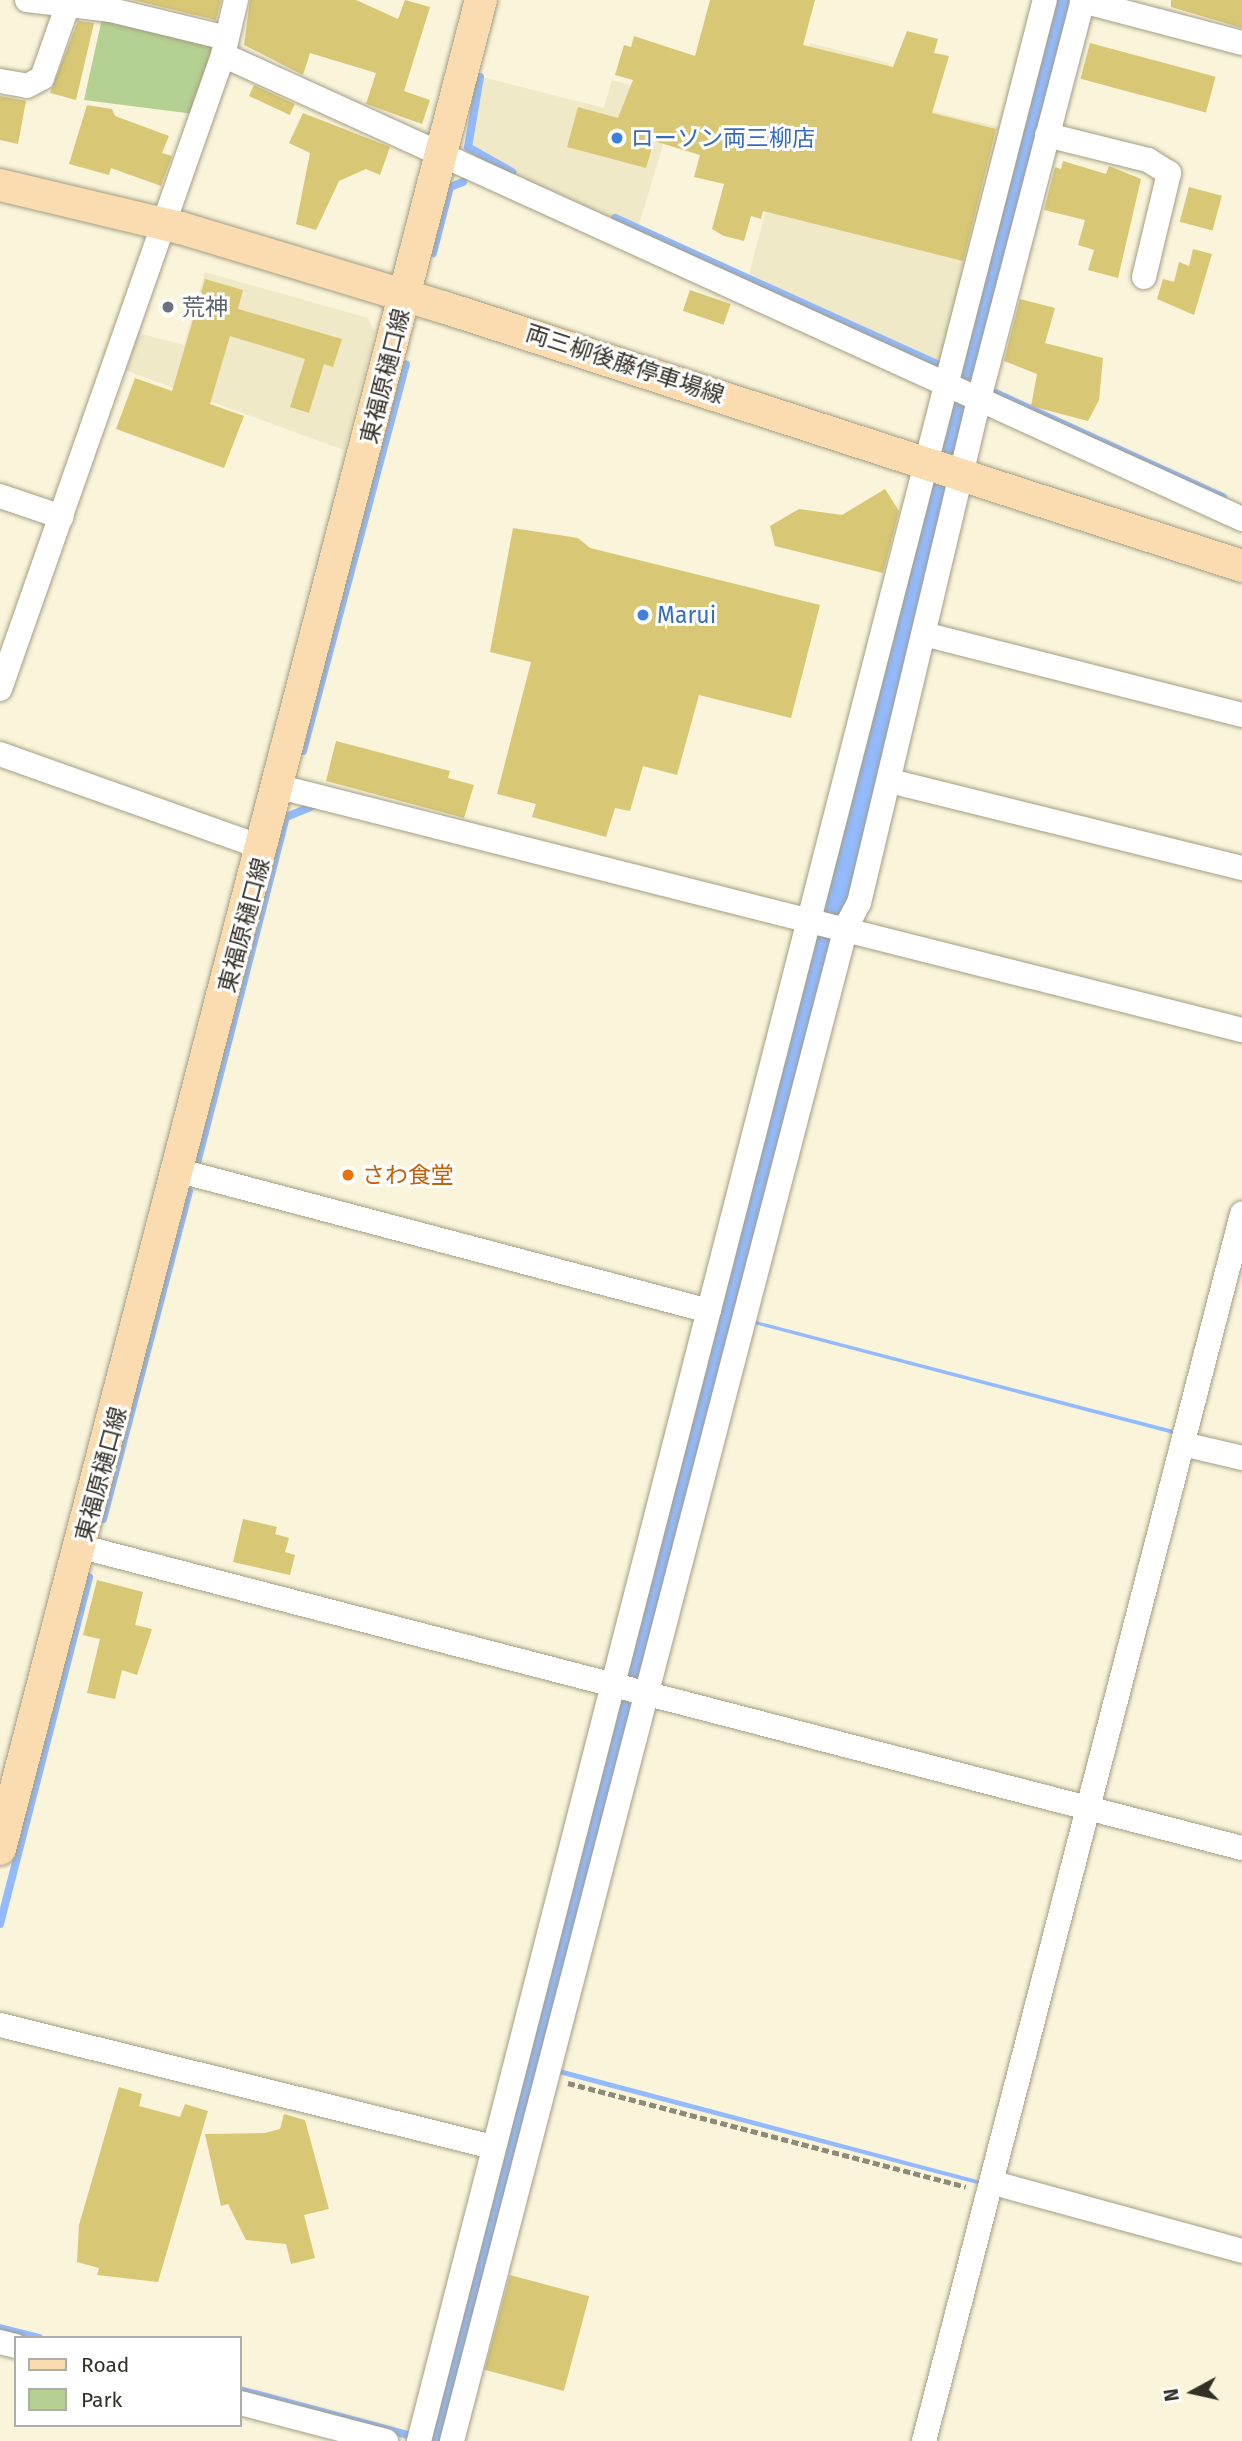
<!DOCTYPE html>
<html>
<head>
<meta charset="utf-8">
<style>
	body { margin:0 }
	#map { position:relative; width:1242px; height:2441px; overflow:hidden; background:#faf5da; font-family:"Fira Sans","Noto Sans JP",sans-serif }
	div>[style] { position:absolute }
	.built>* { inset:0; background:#f0e9c7 }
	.green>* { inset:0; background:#b4d092 }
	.water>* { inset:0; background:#93bafd }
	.stream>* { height:8px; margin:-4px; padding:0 4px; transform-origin:4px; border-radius:4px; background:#93bafd }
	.river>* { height:46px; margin:-23px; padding:0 23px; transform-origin:23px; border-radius:23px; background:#93bafd }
	.building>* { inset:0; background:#d8c775; transform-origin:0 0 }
	.path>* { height:4.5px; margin-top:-2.25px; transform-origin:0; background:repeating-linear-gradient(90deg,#8d8a78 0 7px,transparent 0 10.5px) }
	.roads { filter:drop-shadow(0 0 2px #a29d84) drop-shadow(0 0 2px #a29d84) }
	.minor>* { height:24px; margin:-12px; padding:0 12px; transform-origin:12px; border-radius:12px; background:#fff }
	.major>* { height:32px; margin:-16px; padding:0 16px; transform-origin:16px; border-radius:16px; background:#fbdcb1 }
	.dots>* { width:19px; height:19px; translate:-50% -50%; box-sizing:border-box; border:4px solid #fff; border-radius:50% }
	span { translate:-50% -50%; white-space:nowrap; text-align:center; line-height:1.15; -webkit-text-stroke:6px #fff; paint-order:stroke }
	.shop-label { font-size:23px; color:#366cbe }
	.left { translate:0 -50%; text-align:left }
	.worship-label { font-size:23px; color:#5b616d }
	.street-label { font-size:23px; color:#333127 }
	.food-label { font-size:23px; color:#c56008 }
	.legend { position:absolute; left:14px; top:2336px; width:228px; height:91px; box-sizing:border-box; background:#fff; border:2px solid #adada9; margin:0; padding:9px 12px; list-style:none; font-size:21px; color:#333127 }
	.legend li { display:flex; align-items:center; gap:14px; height:35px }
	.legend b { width:35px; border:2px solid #adada9 }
	.north { position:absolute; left:1158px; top:2357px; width:70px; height:70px; -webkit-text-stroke:5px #fff; paint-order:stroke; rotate:262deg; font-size:19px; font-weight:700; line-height:28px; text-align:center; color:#333127 }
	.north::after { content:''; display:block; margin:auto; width:24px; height:32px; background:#333127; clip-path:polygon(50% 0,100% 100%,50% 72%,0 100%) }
</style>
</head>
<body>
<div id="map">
	<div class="built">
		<i style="clip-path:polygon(810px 43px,889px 63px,882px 99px,1003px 128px,943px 364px,749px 274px)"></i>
		<i style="clip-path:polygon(483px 77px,604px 108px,612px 80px,677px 99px,637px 231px,470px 156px,464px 148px)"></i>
		<i style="clip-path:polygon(205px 272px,368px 318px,375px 332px,344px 450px,122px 369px,134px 332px,184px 345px)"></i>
	</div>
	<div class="green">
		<i style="clip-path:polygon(103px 14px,215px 39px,194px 114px,84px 100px)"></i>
	</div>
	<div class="water">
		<i style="clip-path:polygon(752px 1320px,1177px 1431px,1177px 1435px,751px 1323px)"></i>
		<i style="clip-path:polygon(556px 2068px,981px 2181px,981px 2185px,555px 2073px)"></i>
	</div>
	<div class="stream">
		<i style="left:1048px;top:3px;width:15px;rotate:16deg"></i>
		<i style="left:480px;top:77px;width:71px;rotate:99.7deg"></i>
		<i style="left:468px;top:147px;width:51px;rotate:29.6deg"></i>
		<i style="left:615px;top:218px;width:358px;rotate:24.4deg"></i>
		<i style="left:433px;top:253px;width:68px;rotate:-75.6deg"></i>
		<i style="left:450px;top:187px;width:14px;rotate:-21deg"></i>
		<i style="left:991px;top:391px;width:255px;rotate:24.6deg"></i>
		<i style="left:303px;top:751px;width:400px;rotate:-75.1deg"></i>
		<i style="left:196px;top:1167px;width:361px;rotate:-75.6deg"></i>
		<i style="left:286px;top:817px;width:35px;rotate:-22deg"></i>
		<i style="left:103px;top:1519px;width:339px;rotate:-75.3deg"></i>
		<i style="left:0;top:1924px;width:358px;rotate:-75.6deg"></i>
		<i style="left:0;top:2328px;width:40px;rotate:14.4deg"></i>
		<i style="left:240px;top:2390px;width:182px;rotate:15deg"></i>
	</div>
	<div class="river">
		<i style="left:433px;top:2441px;width:2521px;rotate:-75.51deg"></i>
	</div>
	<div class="building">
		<i style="clip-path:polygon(133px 0,221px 0,216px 20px)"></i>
		<i style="clip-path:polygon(250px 0,356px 0,398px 19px,405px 0,430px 7px,404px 91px,430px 100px,422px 124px,366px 104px,376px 73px,310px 53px,303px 75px,244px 45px)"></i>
		<i style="clip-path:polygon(710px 0,815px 0,803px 45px,893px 67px,907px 31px,938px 39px,934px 53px,949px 56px,932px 113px,996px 129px,963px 261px,763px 211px,761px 219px,751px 216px,744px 241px,724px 236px,712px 229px,724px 184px,694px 177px,700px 155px,654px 141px,646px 168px,567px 147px,578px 107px,618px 118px,633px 80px,615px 75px,624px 45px,631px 47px,634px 36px,695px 56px)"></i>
		<i style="clip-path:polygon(1171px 0,1242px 0,1242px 28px,1171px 7px)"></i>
		<i style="clip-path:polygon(78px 21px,94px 23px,76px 100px,50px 93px)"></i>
		<i style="left:1090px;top:43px;width:130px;height:37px;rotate:15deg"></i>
		<i style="left:254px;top:85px;width:45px;height:12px;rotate:25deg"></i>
		<i style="clip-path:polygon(0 96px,26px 101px,18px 144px,0 140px)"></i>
		<i style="clip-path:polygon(87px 105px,112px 109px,115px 116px,169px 136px,162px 153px,172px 156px,161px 186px,111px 168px,109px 175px,69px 164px)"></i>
		<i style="clip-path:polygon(303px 113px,390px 147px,380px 175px,366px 169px,339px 181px,316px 230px,296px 224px,310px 153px,289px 143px)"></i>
		<i style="clip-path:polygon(1063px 161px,1106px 174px,1109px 166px,1141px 179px,1118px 278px,1088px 270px,1094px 250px,1078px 245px,1085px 220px,1044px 210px,1055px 167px,1061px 169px)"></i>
		<i style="left:1189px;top:187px;width:34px;height:36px;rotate:15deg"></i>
		<i style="clip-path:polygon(1193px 249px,1212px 254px,1194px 315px,1157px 299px,1163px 279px,1174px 282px,1179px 262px,1189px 266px)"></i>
		<i style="clip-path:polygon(205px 279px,243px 290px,238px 309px,342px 339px,333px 367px,324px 364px,309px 413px,290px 407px,305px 359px,230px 336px,210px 404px,244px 416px,224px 468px,116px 429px,135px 378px,172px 391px)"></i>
		<i style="left:690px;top:290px;width:43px;height:22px;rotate:19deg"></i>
		<i style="clip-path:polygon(1020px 299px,1055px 308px,1045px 343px,1103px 358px,1099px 400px,1088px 421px,1031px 406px,1037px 374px,1004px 361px)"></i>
		<i style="clip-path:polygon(885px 489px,899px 511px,883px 573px,775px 546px,770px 526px,799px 509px,842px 515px)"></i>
		<i style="clip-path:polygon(513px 528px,578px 538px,590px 548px,820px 605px,791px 718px,699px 695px,677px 775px,643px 766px,630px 811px,615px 808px,606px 837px,532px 817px,536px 804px,497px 794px,531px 662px,490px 652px)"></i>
		<i style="clip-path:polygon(336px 741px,450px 771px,448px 778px,474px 785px,464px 818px,326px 781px)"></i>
		<i style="clip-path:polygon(243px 1519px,277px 1527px,275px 1534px,289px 1538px,285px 1552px,295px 1555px,290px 1575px,233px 1562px)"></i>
		<i style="clip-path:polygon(97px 1580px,143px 1592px,135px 1625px,152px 1629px,137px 1675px,122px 1670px,115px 1699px,87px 1693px,100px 1639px,83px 1635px)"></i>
		<i style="clip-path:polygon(119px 2087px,142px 2094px,139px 2106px,180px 2117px,185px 2104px,208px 2111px,158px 2282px,97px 2275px,99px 2268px,77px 2262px,79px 2225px)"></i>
		<i style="clip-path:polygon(284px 2114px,305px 2120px,329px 2209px,304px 2215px,315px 2258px,291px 2264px,286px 2244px,246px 2240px,228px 2204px,221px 2206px,205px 2134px,265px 2133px,280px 2129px)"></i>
		<i style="left:510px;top:2275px;width:82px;height:98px;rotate:15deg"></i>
	</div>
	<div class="path">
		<i style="left:568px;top:2083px;width:411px;rotate:14.6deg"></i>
	</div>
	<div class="roads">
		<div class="minor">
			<i style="left:27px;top:0;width:85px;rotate:6.8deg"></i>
			<i style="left:111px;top:10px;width:119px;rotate:13.6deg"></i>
			<i style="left:1082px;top:1px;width:165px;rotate:14.7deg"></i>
			<i style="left:223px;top:55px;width:1120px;rotate:24.48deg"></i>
			<i style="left:0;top:81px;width:27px;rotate:10deg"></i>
			<i style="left:27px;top:86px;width:17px;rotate:-28deg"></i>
			<i style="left:42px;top:78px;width:75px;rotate:-70.6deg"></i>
			<i style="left:1047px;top:135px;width:104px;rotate:13.9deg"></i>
			<i style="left:1148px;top:160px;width:25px;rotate:32deg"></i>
			<i style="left:1169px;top:173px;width:107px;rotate:103.5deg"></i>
			<i style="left:0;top:496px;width:65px;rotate:18.7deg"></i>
			<i style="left:928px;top:635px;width:324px;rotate:14.3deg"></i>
			<i style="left:0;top:689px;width:672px;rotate:-70.62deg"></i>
			<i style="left:223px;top:55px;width:57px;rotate:-76.7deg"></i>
			<i style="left:0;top:754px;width:280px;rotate:19.6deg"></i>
			<i style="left:890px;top:781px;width:363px;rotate:13.9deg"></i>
			<i style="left:280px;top:787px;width:992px;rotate:14.18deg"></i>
			<i style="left:180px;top:1171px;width:547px;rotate:14.82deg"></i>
			<i style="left:1183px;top:1444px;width:61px;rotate:13.3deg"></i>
			<i style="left:82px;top:1547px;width:1198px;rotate:14.55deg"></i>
			<i style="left:0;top:2025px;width:508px;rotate:13.9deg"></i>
			<i style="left:994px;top:2183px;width:257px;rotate:15.3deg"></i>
			<i style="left:0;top:2342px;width:16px;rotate:14deg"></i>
			<i style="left:240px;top:2403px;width:151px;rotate:14.6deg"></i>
			<i style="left:419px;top:2441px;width:2520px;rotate:-75.62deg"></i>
			<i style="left:452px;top:2441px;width:1564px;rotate:-75.41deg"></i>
			<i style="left:846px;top:927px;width:27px;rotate:-62deg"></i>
			<i style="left:859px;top:903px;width:522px;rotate:-76.6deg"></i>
			<i style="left:980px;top:395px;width:408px;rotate:-75.4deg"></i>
			<i style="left:924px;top:2441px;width:1268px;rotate:-75.47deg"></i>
		</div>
		<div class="major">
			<i style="left:0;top:185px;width:186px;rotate:13.4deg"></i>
			<i style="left:181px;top:228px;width:274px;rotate:16.8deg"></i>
			<i style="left:443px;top:307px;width:840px;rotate:17.96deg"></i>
			<i style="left:0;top:1849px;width:1911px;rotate:-75.42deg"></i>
		</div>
	</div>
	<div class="dots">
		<i style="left:617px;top:138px;background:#3f7fe0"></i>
		<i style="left:168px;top:307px;background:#6b7280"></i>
		<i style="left:643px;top:615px;background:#3f7fe0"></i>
		<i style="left:348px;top:1175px;background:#e8710a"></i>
	</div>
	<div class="shop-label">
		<span class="left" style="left:631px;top:138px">ローソン両三柳店</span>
		<span class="left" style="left:657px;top:615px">Marui</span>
	</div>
	<div class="worship-label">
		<span class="left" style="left:182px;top:307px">荒神</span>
	</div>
	<div class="street-label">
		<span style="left:625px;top:364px;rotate:18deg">両三柳後藤停車場線</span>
		<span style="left:385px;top:376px;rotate:-76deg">東福原樋口線</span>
		<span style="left:244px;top:925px;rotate:-75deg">東福原樋口線</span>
		<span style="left:101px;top:1474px;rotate:-75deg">東福原樋口線</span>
	</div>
	<div class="food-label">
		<span class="left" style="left:362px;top:1175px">さわ食堂</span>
	</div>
	<ul class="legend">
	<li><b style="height:9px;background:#fbdcb1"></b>Road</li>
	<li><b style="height:19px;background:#b4d092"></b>Park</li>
	</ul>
	<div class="north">N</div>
</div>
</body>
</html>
